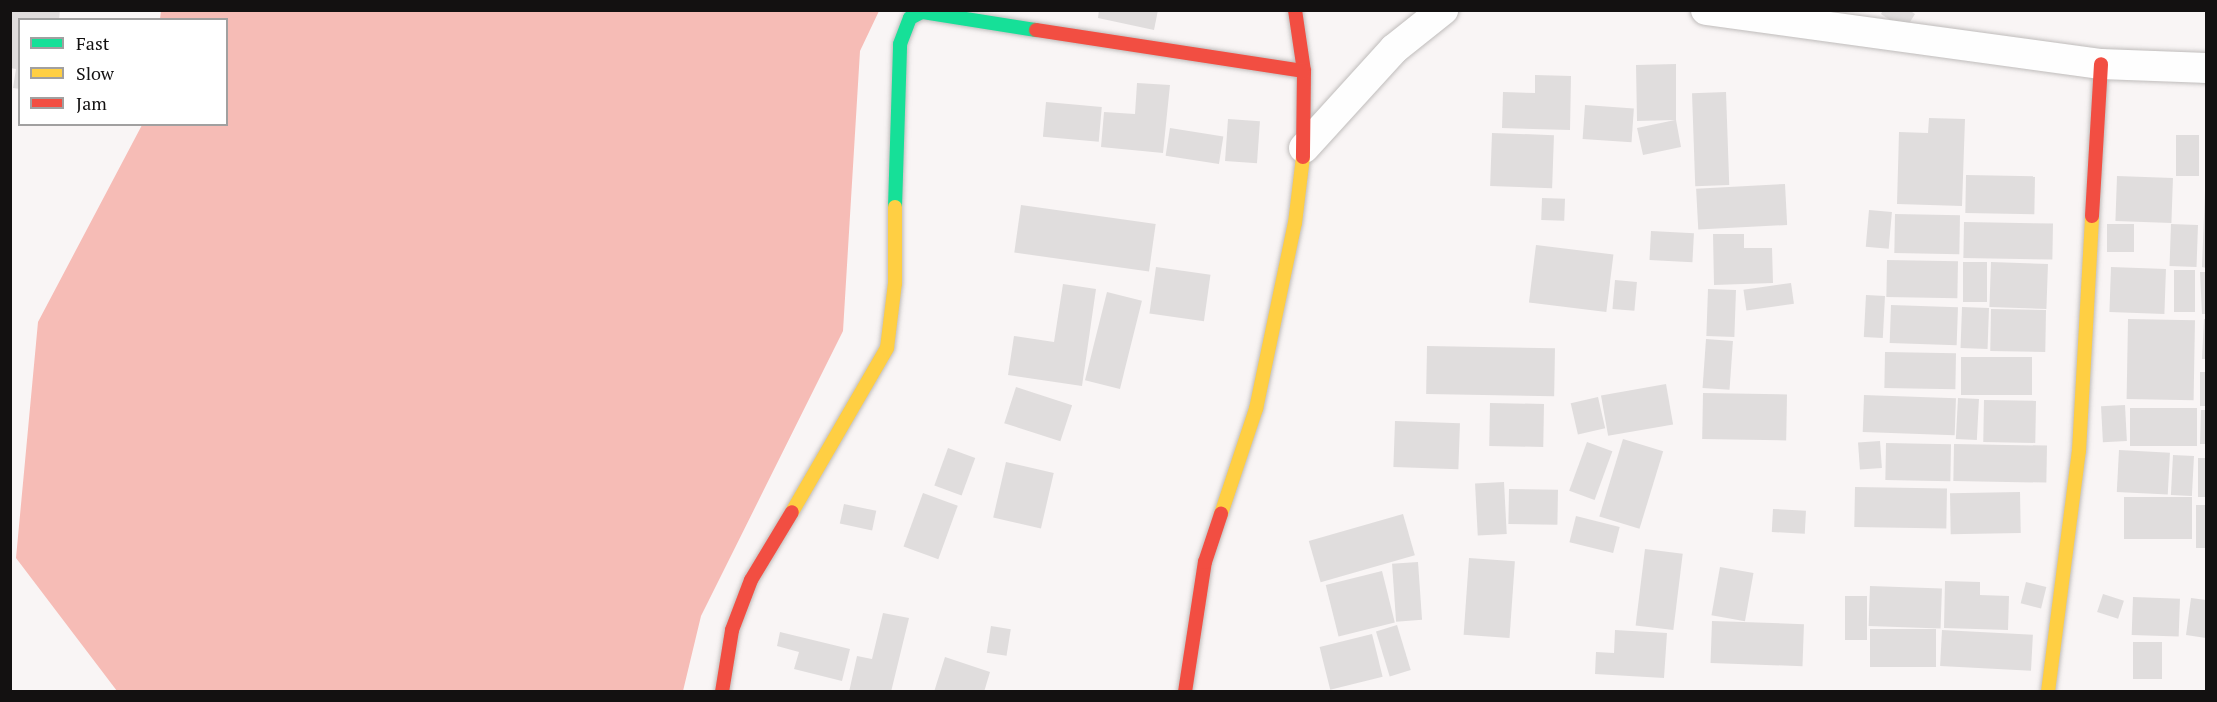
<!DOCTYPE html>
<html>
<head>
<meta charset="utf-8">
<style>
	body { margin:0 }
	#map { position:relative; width:2217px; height:702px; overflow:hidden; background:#f9f5f5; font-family:"PT Serif",serif }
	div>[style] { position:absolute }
	.water>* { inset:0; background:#f6bcb6 }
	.building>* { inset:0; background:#e0dddd; transform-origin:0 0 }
	.roads { filter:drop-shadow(0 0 2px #bfbcbb) drop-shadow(0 0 2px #bfbcbb) }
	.street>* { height:30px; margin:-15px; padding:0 15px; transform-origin:15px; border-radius:15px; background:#fefefe }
	.fast>* { height:14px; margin:-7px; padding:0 7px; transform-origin:7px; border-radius:7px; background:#16e098 }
	.slow>* { height:14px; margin:-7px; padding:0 7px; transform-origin:7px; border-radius:7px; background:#ffcf43 }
	.jam>* { height:14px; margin:-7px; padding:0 7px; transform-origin:7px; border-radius:7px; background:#f24e42 }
	span { translate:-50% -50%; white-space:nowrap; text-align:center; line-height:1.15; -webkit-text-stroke:4.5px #fff; paint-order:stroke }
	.frame { position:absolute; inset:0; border:12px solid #131111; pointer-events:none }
	.legend { position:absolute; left:18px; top:18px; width:210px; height:108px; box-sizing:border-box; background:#fff; border:2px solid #a1a0a0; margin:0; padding:8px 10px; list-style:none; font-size:18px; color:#131111 }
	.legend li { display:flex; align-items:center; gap:12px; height:30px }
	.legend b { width:30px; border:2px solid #a1a0a0 }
</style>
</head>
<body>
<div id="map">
	<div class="water">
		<i style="clip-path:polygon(161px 11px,879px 11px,860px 51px,843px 331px,701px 616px,683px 691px,117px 691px,16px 558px,38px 322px,142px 125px,226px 124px,226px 20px,160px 19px)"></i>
	</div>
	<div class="building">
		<i style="clip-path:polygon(10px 10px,60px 10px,59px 20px,20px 20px,20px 89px,13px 88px,16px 69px,10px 68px)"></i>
		<i style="clip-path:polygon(1099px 10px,1158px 10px,1154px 30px,1098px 18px)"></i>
		<i style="clip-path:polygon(1883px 10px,1909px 10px,1915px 14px,1905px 30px,1881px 14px)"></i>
		<i style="clip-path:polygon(1676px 64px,1676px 120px,1681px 147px,1643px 155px,1637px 128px,1675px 120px,1637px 121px,1636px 65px)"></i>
		<i style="clip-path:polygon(1535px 75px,1571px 76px,1570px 130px,1502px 128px,1503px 92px,1535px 93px)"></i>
		<i style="clip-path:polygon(1137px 83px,1170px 85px,1163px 153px,1101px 147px,1104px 112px,1135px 114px)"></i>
		<i style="left:1726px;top:92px;width:93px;height:34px;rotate:88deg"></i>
		<i style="left:1046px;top:102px;width:56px;height:35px;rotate:5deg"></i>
		<i style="left:1585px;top:105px;width:49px;height:34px;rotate:4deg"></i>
		<i style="clip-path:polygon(1929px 118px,1965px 119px,1962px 206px,1897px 204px,1899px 132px,1928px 133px)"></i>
		<i style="left:1228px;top:119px;width:32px;height:42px;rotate:4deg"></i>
		<i style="left:1170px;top:128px;width:54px;height:28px;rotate:9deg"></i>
		<i style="left:1492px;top:133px;width:62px;height:53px;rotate:2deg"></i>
		<i style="left:2176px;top:135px;width:23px;height:41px"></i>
		<i style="left:1966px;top:175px;width:69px;height:38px;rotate:1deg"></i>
		<i style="left:2117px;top:176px;width:56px;height:45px;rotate:2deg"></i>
		<i style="left:1785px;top:184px;width:41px;height:89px;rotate:87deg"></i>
		<i style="clip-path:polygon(2205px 191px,2206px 191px,2206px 268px,2202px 267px)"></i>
		<i style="left:1542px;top:198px;width:23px;height:22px;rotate:2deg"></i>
		<i style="left:1021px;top:205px;width:136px;height:48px;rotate:8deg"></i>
		<i style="left:1869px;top:210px;width:23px;height:37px;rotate:5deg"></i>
		<i style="left:1895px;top:214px;width:65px;height:39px;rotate:1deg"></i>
		<i style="left:1964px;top:222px;width:89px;height:36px;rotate:1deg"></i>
		<i style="left:2107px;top:224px;width:27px;height:28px"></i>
		<i style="left:2171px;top:224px;width:27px;height:42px;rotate:2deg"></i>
		<i style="left:1651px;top:231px;width:43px;height:29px;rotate:3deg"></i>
		<i style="clip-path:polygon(1713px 234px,1744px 234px,1744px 248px,1772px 248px,1773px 283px,1714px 285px)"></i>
		<i style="left:1536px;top:245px;width:78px;height:58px;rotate:7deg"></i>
		<i style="left:1887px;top:260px;width:71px;height:37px;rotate:1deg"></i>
		<i style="left:1963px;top:262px;width:24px;height:40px"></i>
		<i style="left:1991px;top:262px;width:57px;height:45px;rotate:2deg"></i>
		<i style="left:1156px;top:267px;width:55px;height:47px;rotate:8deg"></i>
		<i style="left:2111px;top:267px;width:55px;height:45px;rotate:2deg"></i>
		<i style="left:2174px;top:270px;width:21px;height:42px"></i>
		<i style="clip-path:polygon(2200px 272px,2206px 272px,2206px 314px,2202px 314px)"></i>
		<i style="left:1615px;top:280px;width:22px;height:29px;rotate:5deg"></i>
		<i style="left:1791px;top:283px;width:21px;height:48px;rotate:82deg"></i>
		<i style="clip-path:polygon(1063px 284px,1096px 289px,1082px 386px,1008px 375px,1014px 336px,1054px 342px)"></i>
		<i style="left:1708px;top:289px;width:28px;height:47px;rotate:2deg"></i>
		<i style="left:1107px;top:292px;width:36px;height:91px;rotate:14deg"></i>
		<i style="left:1866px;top:295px;width:19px;height:42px;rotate:3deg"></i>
		<i style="left:1891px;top:305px;width:67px;height:38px;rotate:2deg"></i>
		<i style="left:1962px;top:307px;width:27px;height:41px;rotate:2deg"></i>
		<i style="left:1991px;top:309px;width:55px;height:42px;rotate:1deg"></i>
		<i style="left:2128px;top:319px;width:67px;height:80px;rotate:1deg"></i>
		<i style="clip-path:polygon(2204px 319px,2206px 319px,2206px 359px,2202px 359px)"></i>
		<i style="left:1706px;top:339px;width:27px;height:49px;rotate:4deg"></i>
		<i style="left:1427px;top:346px;width:128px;height:48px;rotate:1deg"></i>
		<i style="left:1885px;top:352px;width:71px;height:36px;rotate:1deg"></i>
		<i style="left:1961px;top:357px;width:71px;height:38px"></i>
		<i style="left:2200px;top:372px;width:6px;height:34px"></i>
		<i style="left:1666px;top:384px;width:41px;height:66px;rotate:80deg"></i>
		<i style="left:1016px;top:387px;width:59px;height:38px;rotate:18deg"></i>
		<i style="left:1703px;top:393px;width:84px;height:46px;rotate:1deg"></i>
		<i style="left:1864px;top:395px;width:92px;height:37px;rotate:2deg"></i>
		<i style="left:1598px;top:397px;width:32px;height:28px;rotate:77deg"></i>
		<i style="left:1958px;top:398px;width:21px;height:41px;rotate:3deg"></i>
		<i style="left:1984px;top:400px;width:52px;height:42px;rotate:1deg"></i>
		<i style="left:1490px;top:403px;width:54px;height:43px;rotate:1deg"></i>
		<i style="left:2125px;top:405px;width:36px;height:24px;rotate:87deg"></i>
		<i style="left:2130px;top:408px;width:67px;height:38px"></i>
		<i style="clip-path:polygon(2201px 410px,2206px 410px,2206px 444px,2200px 444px)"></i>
		<i style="left:1395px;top:421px;width:65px;height:46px;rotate:2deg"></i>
		<i style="left:1623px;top:439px;width:42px;height:81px;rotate:17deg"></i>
		<i style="left:1880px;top:441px;width:27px;height:22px;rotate:86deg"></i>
		<i style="left:1587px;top:442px;width:27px;height:52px;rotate:20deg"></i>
		<i style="left:1886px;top:443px;width:65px;height:37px;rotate:1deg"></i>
		<i style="left:1954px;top:444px;width:93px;height:37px;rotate:1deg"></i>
		<i style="left:948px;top:448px;width:29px;height:40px;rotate:20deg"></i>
		<i style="left:2119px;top:450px;width:51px;height:42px;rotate:3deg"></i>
		<i style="left:2173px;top:455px;width:21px;height:40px;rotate:3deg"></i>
		<i style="left:2198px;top:458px;width:8px;height:39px"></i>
		<i style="left:1006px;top:462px;width:49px;height:57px;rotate:13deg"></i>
		<i style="left:1504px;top:482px;width:52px;height:29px;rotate:87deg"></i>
		<i style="left:1855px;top:487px;width:92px;height:40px;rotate:1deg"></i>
		<i style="left:1509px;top:489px;width:49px;height:35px;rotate:1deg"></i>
		<i style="left:2020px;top:492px;width:41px;height:70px;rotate:89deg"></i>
		<i style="left:923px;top:493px;width:37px;height:57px;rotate:20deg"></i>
		<i style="left:2192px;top:497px;width:42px;height:68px;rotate:90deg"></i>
		<i style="left:844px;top:504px;width:33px;height:20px;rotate:12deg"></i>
		<i style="left:2196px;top:505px;width:10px;height:43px"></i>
		<i style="left:1773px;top:509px;width:33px;height:23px;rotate:3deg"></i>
		<i style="left:1403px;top:514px;width:43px;height:98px;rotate:74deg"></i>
		<i style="left:1576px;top:516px;width:45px;height:27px;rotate:14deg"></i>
		<i style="left:1645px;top:549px;width:38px;height:77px;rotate:7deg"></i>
		<i style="left:1469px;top:558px;width:46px;height:77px;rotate:4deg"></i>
		<i style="left:1418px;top:562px;width:58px;height:26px;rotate:86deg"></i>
		<i style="left:1720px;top:567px;width:34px;height:49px;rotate:10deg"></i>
		<i style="left:1382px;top:571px;width:53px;height:58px;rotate:76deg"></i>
		<i style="clip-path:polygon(1945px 581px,1980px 582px,1980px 595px,2009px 596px,2008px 630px,1944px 628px)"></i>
		<i style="left:2026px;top:582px;width:21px;height:22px;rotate:14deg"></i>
		<i style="left:1870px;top:586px;width:72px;height:40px;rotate:2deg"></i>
		<i style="left:2103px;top:594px;width:22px;height:19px;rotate:18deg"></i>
		<i style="left:1845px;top:596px;width:22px;height:44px"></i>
		<i style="left:2133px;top:597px;width:47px;height:38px;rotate:2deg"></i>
		<i style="clip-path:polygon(2191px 598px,2206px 600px,2206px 638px,2186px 635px)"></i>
		<i style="clip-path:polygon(883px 613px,909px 618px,891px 692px,849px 692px,857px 656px,872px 659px)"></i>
		<i style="left:1712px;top:621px;width:92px;height:42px;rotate:2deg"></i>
		<i style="left:1397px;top:625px;width:47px;height:22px;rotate:73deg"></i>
		<i style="left:991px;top:626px;width:20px;height:27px;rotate:9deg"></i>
		<i style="left:1936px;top:629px;width:38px;height:66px;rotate:90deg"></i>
		<i style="clip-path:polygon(1615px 630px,1667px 633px,1664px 678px,1595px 674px,1596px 652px,1614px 653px)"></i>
		<i style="left:1942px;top:630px;width:91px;height:36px;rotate:3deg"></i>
		<i style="clip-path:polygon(780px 632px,850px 649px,842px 681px,794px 669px,799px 652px,777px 646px)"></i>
		<i style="left:1372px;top:634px;width:44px;height:54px;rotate:76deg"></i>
		<i style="left:2133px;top:642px;width:29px;height:37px"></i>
		<i style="clip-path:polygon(945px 657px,990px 672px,984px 692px,934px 692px)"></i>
	</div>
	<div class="roads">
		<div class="street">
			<i style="left:1706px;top:10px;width:399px;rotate:7.8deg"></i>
			<i style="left:2101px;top:64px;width:105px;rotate:2.2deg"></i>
			<i style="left:1304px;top:148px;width:134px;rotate:-47.7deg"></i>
			<i style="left:1394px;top:49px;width:63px;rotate:-38.5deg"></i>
		</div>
		<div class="fast">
			<i style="left:895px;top:207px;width:163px;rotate:-88.2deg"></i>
			<i style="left:900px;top:44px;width:28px;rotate:-69deg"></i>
			<i style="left:910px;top:18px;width:13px;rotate:-27deg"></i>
			<i style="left:922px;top:12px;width:115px;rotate:9deg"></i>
		</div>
		<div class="slow">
			<i style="left:792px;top:512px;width:190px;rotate:-59.9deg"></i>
			<i style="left:887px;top:348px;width:65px;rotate:-83deg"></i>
			<i style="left:895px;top:283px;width:76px;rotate:-90deg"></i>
			<i style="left:1221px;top:514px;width:111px;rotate:-71.6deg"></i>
			<i style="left:1256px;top:409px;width:190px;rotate:-78.2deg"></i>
			<i style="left:1295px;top:223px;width:66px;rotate:-83.1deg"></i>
			<i style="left:2048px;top:692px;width:243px;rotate:-82.7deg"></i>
			<i style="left:2079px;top:451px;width:235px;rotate:-86.8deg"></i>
		</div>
		<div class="jam">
			<i style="left:1295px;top:10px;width:62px;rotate:81.6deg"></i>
			<i style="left:1304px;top:71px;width:86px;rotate:90.7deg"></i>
			<i style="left:1036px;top:30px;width:271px;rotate:8.7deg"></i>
			<i style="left:2092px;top:216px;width:152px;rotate:-86.6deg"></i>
			<i style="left:722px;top:692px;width:63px;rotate:-80.8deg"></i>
			<i style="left:732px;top:630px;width:53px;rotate:-69.2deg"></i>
			<i style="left:751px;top:580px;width:79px;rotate:-58.9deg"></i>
			<i style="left:1185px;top:692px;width:132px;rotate:-81.3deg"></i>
			<i style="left:1205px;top:562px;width:51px;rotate:-71.6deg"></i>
		</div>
	</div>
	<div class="frame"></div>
	<ul class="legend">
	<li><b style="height:8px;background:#16e098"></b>Fast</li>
	<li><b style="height:8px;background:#ffcf43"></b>Slow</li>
	<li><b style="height:8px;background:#f24e42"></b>Jam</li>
	</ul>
</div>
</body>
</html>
